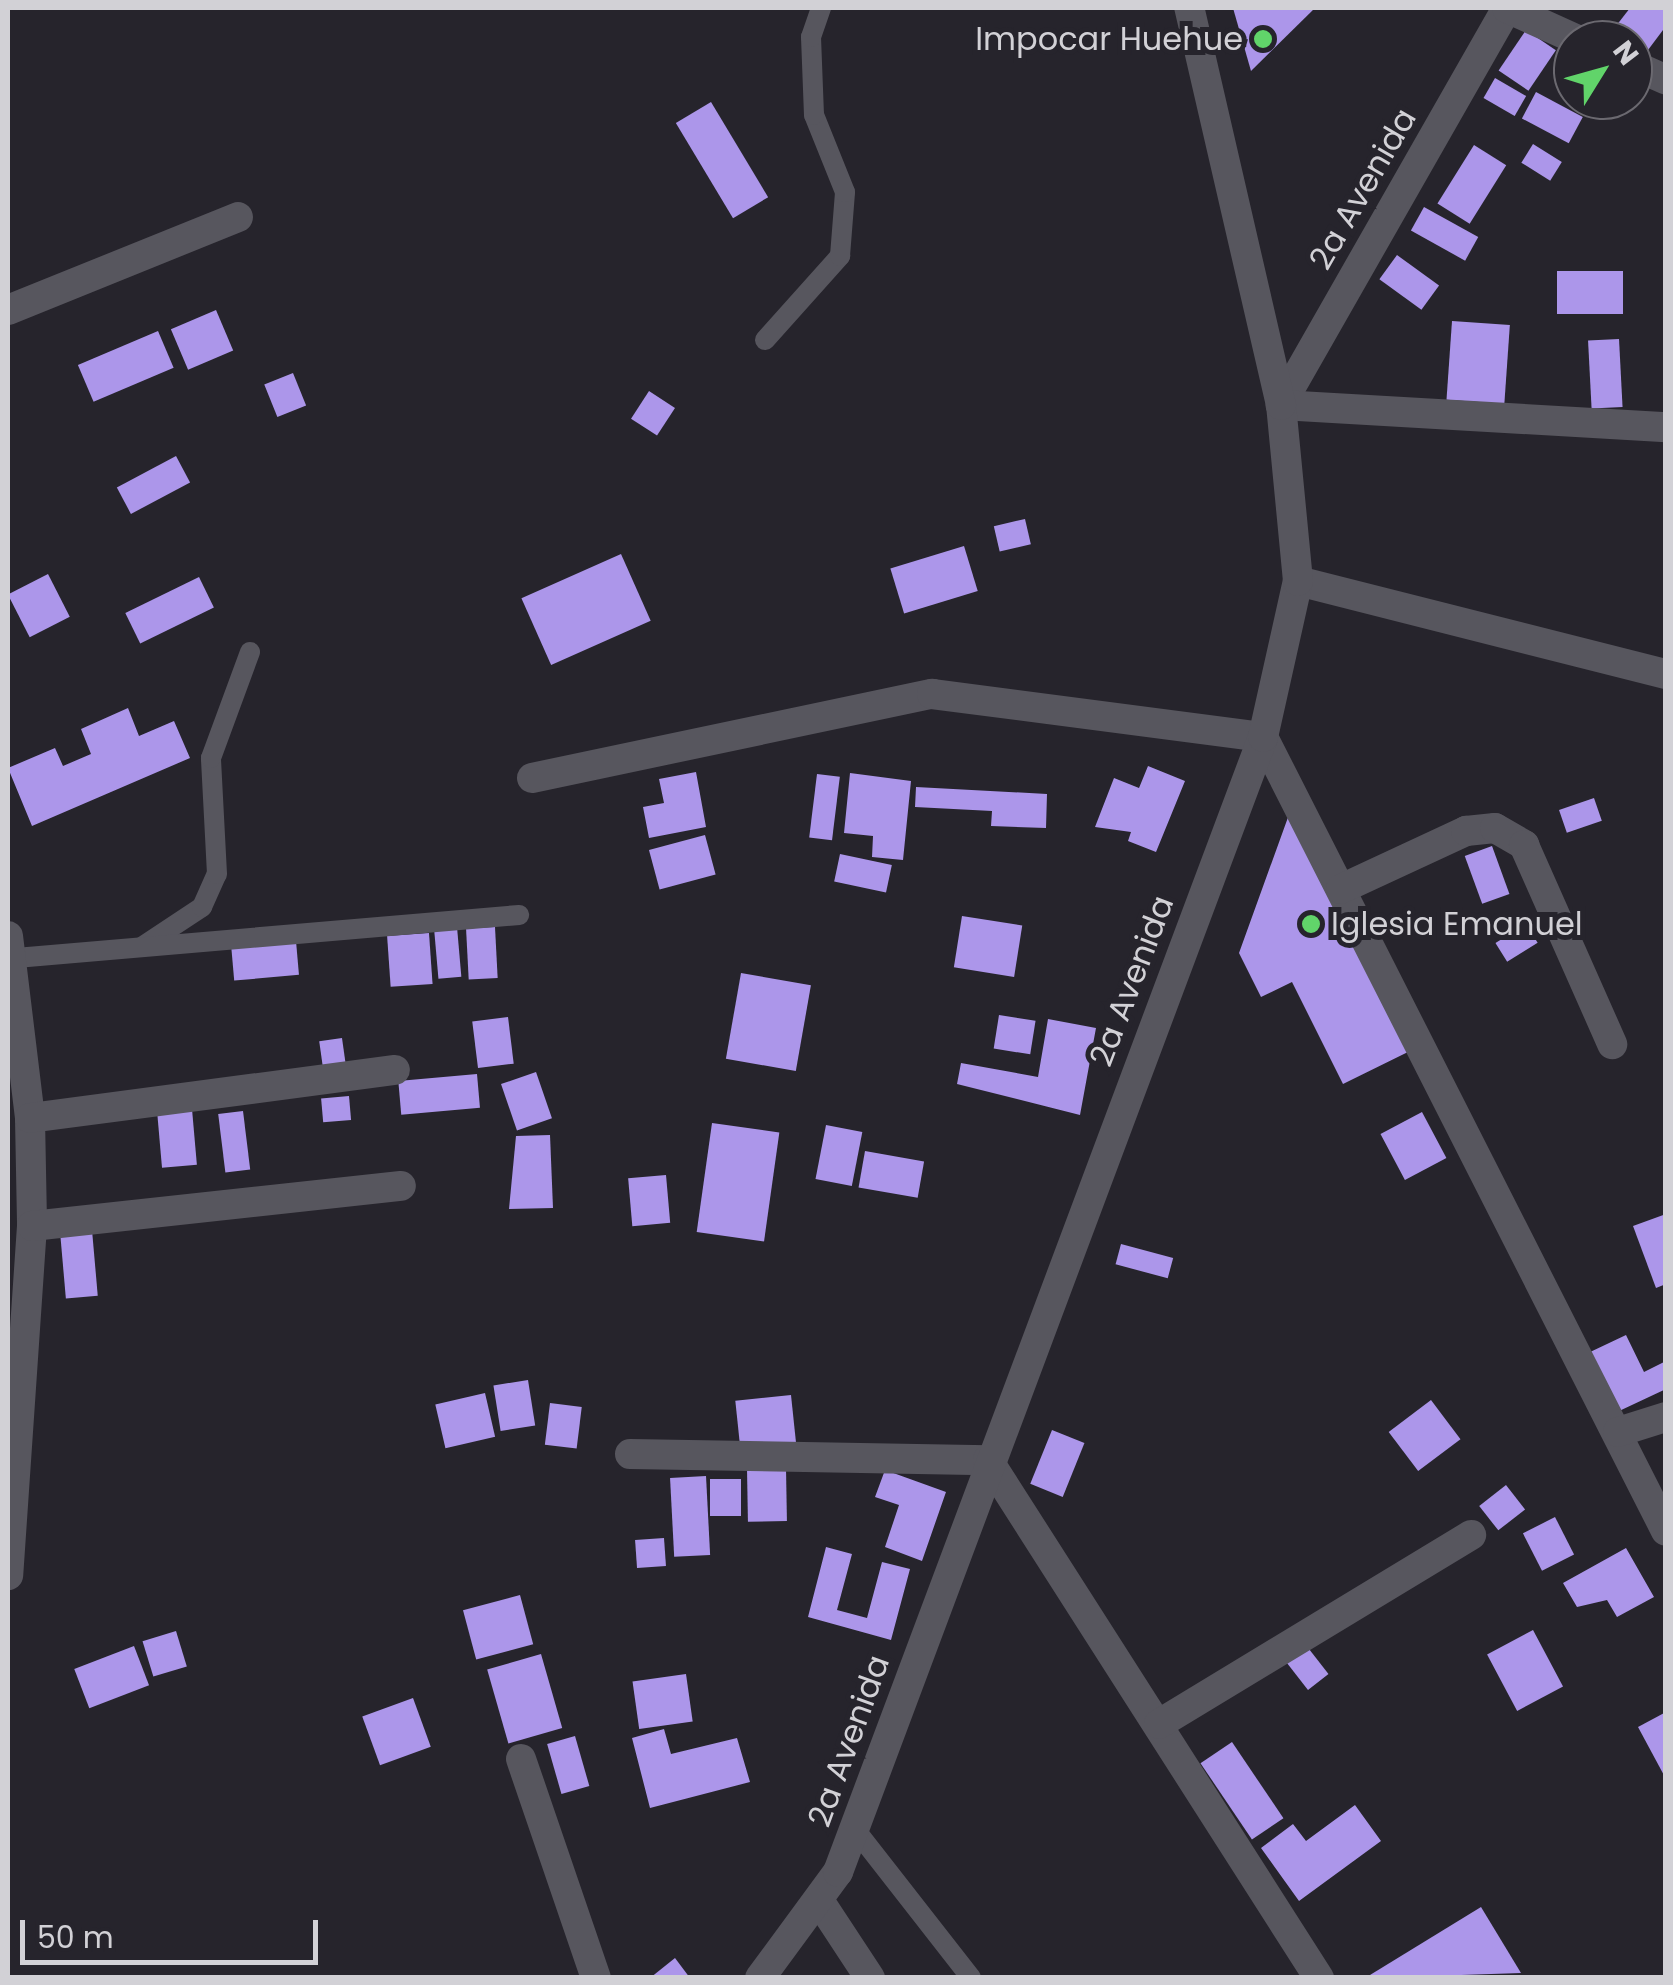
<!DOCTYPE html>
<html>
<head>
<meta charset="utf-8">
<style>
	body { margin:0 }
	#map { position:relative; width:1673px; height:1985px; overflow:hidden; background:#26242c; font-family:Poppins,sans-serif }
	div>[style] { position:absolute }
	.building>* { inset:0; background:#ac96ea; transform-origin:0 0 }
	.lane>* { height:20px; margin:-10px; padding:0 10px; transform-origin:10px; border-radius:10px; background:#57565e }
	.street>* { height:30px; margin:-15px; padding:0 15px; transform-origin:15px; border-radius:15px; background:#57565e }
	.secondary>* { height:30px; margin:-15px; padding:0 15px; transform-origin:15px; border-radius:15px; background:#57565e }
	.dots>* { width:28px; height:28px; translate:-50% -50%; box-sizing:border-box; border:5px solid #26242c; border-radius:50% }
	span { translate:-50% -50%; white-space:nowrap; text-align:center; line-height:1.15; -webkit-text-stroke:10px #26242c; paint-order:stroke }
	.poi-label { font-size:32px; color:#d2d1d6 }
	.right { translate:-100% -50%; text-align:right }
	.left { translate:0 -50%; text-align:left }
	.street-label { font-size:32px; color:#d2d1d6 }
	.frame { position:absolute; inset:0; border:10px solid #d2d1d6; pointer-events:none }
	.north { position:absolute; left:1553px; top:20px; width:100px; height:100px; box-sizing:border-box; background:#26242c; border:2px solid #6b6970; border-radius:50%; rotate:53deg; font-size:28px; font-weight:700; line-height:40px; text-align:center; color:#d2d1d6 }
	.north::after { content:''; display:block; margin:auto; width:35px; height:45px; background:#61d46a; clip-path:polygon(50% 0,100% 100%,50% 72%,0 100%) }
	.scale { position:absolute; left:20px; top:1920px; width:298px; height:45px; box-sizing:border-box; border:5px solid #d2d1d6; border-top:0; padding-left:12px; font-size:30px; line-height:35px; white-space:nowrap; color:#d2d1d6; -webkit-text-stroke:8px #26242c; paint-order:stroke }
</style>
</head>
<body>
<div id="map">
	<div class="building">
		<i style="clip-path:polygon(1233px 8px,1315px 8px,1251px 71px)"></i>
		<i style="clip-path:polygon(1630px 8px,1666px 8px,1666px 26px,1648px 50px,1616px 26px)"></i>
		<i style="left:1526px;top:30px;width:36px;height:49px;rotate:34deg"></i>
		<i style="left:1495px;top:78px;width:36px;height:23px;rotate:30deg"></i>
		<i style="left:1536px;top:92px;width:53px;height:30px;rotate:28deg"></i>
		<i style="left:711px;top:102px;width:111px;height:41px;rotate:59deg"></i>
		<i style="left:1533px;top:144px;width:34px;height:22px;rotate:32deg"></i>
		<i style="left:1474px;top:145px;width:38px;height:69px;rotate:32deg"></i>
		<i style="left:1424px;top:207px;width:62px;height:27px;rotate:29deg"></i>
		<i style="left:1397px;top:255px;width:52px;height:30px;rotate:36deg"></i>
		<i style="left:1623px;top:271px;width:43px;height:66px;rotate:90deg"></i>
		<i style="left:216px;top:310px;width:44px;height:49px;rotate:67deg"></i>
		<i style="left:1452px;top:321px;width:58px;height:79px;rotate:4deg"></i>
		<i style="left:158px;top:331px;width:40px;height:87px;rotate:67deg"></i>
		<i style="left:1619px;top:339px;width:68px;height:31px;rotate:87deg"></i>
		<i style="left:293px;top:373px;width:35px;height:31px;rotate:68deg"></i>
		<i style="left:649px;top:391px;width:31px;height:33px;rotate:33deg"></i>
		<i style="left:176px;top:456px;width:30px;height:67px;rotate:62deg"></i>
		<i style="left:1025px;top:519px;width:26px;height:32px;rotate:77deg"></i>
		<i style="left:964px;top:546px;width:47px;height:77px;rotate:73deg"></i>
		<i style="left:621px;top:554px;width:73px;height:109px;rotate:66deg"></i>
		<i style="left:48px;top:574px;width:48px;height:45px;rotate:63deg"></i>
		<i style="left:199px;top:577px;width:34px;height:82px;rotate:64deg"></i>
		<i style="clip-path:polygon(128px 708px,139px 736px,174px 721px,190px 758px,32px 826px,8px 768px,55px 748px,63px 766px,91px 754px,81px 729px)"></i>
		<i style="clip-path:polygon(1148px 766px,1185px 781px,1156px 852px,1128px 841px,1131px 832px,1095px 827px,1114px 778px,1139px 788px)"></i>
		<i style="clip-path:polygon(696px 772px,706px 827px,649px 838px,643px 807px,664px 803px,659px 779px)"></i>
		<i style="clip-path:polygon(850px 773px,911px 781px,903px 860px,872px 857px,873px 836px,844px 833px)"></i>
		<i style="left:817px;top:774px;width:23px;height:64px;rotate:7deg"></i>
		<i style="clip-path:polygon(916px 787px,1047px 794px,1046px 828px,991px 826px,992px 811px,915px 807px)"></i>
		<i style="left:1594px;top:798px;width:24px;height:37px;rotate:71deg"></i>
		<i style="clip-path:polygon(1291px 809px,1410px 1051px,1343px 1084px,1292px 982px,1261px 997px,1239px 953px)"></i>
		<i style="left:705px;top:835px;width:41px;height:58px;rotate:75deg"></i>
		<i style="left:1492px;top:846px;width:51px;height:29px;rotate:70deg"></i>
		<i style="left:840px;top:854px;width:53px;height:28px;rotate:12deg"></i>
		<i style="left:962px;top:916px;width:61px;height:52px;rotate:9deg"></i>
		<i style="left:1526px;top:924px;width:22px;height:36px;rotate:58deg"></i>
		<i style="left:457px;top:927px;width:50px;height:23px;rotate:85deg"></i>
		<i style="left:495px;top:927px;width:51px;height:29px;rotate:87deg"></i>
		<i style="left:429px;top:933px;width:51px;height:42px;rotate:86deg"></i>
		<i style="left:296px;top:941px;width:34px;height:65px;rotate:85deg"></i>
		<i style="left:741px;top:973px;width:71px;height:87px;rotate:10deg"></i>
		<i style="left:999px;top:1015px;width:37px;height:34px;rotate:9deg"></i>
		<i style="left:508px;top:1017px;width:47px;height:36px;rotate:83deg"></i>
		<i style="clip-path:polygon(1048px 1019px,1096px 1028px,1080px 1115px,957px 1084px,961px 1063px,1038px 1077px)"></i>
		<i style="left:342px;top:1038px;width:29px;height:23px;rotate:82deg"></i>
		<i style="left:536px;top:1072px;width:49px;height:37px;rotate:71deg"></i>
		<i style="left:477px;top:1074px;width:34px;height:79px;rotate:85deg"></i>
		<i style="left:349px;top:1096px;width:24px;height:28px;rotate:85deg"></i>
		<i style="left:192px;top:1109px;width:56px;height:35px;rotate:85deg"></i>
		<i style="left:243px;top:1111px;width:59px;height:25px;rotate:83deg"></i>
		<i style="left:1422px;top:1112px;width:52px;height:47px;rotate:62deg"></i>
		<i style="left:712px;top:1123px;width:68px;height:110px;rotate:8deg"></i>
		<i style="left:826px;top:1125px;width:37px;height:55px;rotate:11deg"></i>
		<i style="clip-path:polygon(550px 1135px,553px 1208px,509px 1209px,516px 1136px)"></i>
		<i style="left:865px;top:1151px;width:60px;height:37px;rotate:10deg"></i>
		<i style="left:666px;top:1175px;width:48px;height:38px;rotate:85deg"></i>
		<i style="clip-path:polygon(1666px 1214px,1666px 1284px,1656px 1288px,1633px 1226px)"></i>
		<i style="left:92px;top:1230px;width:66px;height:32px;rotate:85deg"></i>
		<i style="left:1121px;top:1244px;width:54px;height:21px;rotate:15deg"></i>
		<i style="clip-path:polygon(1626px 1335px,1644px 1372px,1666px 1361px,1666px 1389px,1617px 1412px,1588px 1353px)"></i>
		<i style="left:528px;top:1380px;width:46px;height:35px;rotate:81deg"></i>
		<i style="left:485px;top:1393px;width:45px;height:51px;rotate:77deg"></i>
		<i style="left:791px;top:1395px;width:48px;height:56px;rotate:84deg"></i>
		<i style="left:1431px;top:1400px;width:49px;height:53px;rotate:53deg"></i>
		<i style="left:550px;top:1403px;width:32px;height:42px;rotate:7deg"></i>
		<i style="left:1052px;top:1430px;width:35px;height:58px;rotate:22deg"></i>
		<i style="left:786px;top:1468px;width:53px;height:39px;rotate:89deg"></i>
		<i style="clip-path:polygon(885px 1470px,946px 1492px,922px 1561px,885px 1547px,899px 1505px,875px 1497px)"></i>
		<i style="left:706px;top:1476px;width:79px;height:36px;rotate:87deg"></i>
		<i style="left:710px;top:1479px;width:31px;height:37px"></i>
		<i style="left:1506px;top:1485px;width:31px;height:34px;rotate:52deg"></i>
		<i style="left:1555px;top:1517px;width:42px;height:36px;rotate:63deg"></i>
		<i style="left:664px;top:1538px;width:28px;height:29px;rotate:86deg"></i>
		<i style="clip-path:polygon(826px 1547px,852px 1554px,837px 1610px,867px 1618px,882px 1562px,910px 1569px,891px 1640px,808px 1617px)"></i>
		<i style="clip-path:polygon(1626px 1548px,1654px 1597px,1617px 1617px,1607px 1600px,1577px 1607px,1563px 1583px)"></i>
		<i style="left:520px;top:1595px;width:51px;height:59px;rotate:75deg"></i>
		<i style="left:1533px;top:1630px;width:64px;height:52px;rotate:62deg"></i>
		<i style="left:176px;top:1631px;width:37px;height:35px;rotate:73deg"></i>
		<i style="left:1302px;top:1640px;width:43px;height:26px;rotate:52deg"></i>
		<i style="left:134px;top:1646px;width:42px;height:64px;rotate:69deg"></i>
		<i style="left:541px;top:1654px;width:77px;height:56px;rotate:74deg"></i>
		<i style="left:686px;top:1674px;width:48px;height:54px;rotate:82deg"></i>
		<i style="left:413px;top:1698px;width:52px;height:54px;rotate:70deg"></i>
		<i style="clip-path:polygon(1666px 1712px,1666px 1779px,1638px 1727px)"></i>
		<i style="clip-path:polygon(664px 1729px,671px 1754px,737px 1738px,750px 1782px,650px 1808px,632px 1738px)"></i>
		<i style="left:575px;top:1736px;width:52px;height:29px;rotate:74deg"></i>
		<i style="left:1232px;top:1742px;width:92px;height:38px;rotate:56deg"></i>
		<i style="clip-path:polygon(1355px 1805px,1381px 1841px,1299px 1901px,1261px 1848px,1293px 1824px,1306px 1841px)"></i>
		<i style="clip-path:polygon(1481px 1907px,1521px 1973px,1372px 1978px,1370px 1975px)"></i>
		<i style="clip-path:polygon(675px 1958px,690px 1978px,650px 1978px)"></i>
	</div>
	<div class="lane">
		<i style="left:765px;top:340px;width:113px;rotate:-48.2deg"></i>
		<i style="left:840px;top:256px;width:64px;rotate:-85.5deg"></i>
		<i style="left:845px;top:192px;width:83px;rotate:-111.9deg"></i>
		<i style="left:814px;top:115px;width:78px;rotate:-92.2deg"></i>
		<i style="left:811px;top:37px;width:31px;rotate:-71deg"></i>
		<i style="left:143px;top:946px;width:71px;rotate:-33.5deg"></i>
		<i style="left:202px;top:907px;width:36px;rotate:-66deg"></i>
		<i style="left:217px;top:874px;width:116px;rotate:-93deg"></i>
		<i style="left:211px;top:758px;width:113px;rotate:-69.8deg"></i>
		<i style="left:16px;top:958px;width:505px;rotate:-4.89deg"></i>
		<i style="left:854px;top:1828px;width:190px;rotate:52deg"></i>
	</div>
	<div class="street">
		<i style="left:1507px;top:8px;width:457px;rotate:119.7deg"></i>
		<i style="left:1281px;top:405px;width:386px;rotate:3.3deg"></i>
		<i style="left:1507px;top:8px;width:78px;rotate:24.3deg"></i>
		<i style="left:1633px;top:65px;width:36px;rotate:24deg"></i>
		<i style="left:8px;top:310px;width:248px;rotate:-22deg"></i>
		<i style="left:1298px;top:581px;width:380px;rotate:14.2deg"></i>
		<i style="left:532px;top:778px;width:409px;rotate:-11.9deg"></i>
		<i style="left:932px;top:694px;width:334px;rotate:7.4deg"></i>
		<i style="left:1263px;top:737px;width:890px;rotate:63.09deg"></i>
		<i style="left:1341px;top:889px;width:138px;rotate:-24.9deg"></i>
		<i style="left:1466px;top:831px;width:29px;rotate:-6deg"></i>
		<i style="left:1495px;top:828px;width:34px;rotate:30deg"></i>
		<i style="left:1524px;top:845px;width:218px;rotate:66.1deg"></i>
		<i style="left:8px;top:936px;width:183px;rotate:83.1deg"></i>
		<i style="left:30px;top:1118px;width:108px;rotate:88.9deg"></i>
		<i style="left:32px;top:1226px;width:350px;rotate:93.9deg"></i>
		<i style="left:30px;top:1118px;width:368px;rotate:-7.5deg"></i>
		<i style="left:32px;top:1226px;width:371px;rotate:-6.2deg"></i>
		<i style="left:1618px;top:1432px;width:50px;rotate:-17.4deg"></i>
		<i style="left:630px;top:1454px;width:358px;rotate:1deg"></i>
		<i style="left:988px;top:1460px;width:615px;rotate:57.42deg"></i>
		<i style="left:1159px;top:1724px;width:365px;rotate:-31.2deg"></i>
		<i style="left:521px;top:1759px;width:231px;rotate:71.1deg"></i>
		<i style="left:820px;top:1902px;width:91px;rotate:56.7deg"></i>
	</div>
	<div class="secondary">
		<i style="left:760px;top:1978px;width:132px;rotate:-53.7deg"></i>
		<i style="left:838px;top:1872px;width:1212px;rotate:-69.47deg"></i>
		<i style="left:1263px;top:737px;width:160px;rotate:-77.4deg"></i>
		<i style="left:1298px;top:581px;width:177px;rotate:-95.5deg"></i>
		<i style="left:1281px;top:405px;width:408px;rotate:-103deg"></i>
	</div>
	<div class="dots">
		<i style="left:1263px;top:39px;background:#61d46a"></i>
		<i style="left:1311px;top:924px;background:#61d46a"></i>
	</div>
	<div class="poi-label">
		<span class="right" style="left:1243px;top:39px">Impocar Huehue</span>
		<span class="left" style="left:1331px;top:924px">Iglesia Emanuel</span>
	</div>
	<div class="street-label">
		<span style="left:1363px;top:189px;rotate:-60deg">2a Avenida</span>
		<span style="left:1132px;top:981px;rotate:-69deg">2a Avenida</span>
		<span style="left:849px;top:1741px;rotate:-70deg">2a Avenida</span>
	</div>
	<div class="frame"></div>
	<div class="north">N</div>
	<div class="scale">50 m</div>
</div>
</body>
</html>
